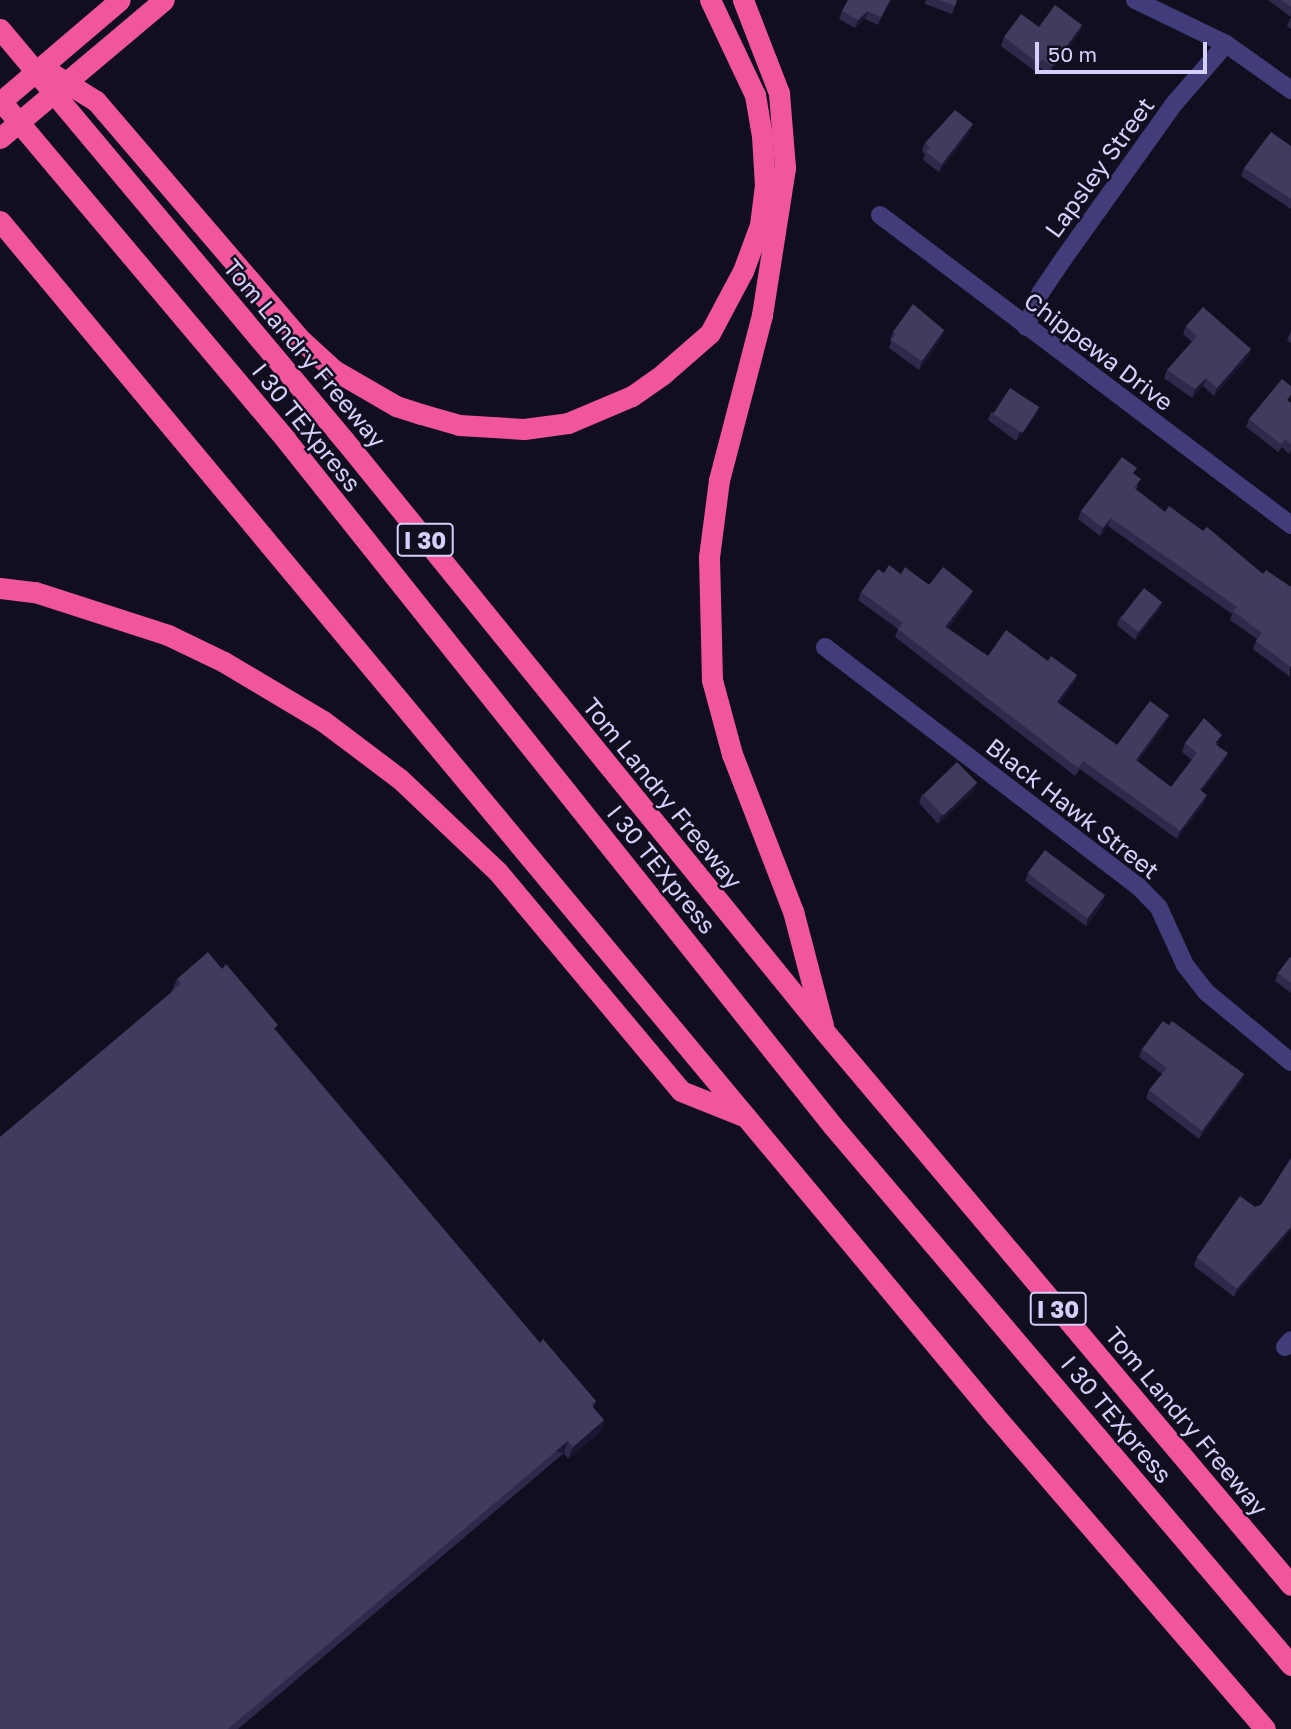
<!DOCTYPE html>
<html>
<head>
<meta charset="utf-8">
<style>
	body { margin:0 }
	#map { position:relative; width:1291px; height:1729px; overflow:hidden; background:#110e1f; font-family:"Golos Text",sans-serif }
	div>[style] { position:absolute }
	.minor>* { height:18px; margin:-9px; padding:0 9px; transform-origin:9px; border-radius:9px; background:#403d7a }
	.highway>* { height:21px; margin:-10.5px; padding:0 10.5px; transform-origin:10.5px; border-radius:10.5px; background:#f1559d }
	.highway-bridge>* { height:21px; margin:-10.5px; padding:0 10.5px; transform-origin:10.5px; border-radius:10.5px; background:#f1559d }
	.wall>* { inset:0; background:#2f294b }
	.shaded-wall>* { inset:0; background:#1c1632; transform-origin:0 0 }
	.building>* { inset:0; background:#413b5e; transform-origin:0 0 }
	span { translate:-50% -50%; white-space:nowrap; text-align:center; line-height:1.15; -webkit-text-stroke:5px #110e1f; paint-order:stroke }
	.shield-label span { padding:2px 5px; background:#110e1f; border:2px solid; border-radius:5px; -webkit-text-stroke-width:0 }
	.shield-label { font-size:23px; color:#d5d0fb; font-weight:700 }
	.street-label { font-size:24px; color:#d5d0fb }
	.scale { position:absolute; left:1035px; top:42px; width:172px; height:32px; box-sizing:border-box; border:4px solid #d5d0fb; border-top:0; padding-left:9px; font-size:21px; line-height:24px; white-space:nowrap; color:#d5d0fb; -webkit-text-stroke:5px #110e1f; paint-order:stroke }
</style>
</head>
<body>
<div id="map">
	<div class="minor">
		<i style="left:1135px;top:0;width:101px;rotate:25.8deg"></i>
		<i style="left:1226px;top:44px;width:80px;rotate:35.3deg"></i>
		<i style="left:880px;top:215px;width:515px;rotate:37.03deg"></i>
		<i style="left:1026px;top:327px;width:38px;rotate:-67deg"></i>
		<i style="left:1041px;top:292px;width:41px;rotate:-55.9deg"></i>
		<i style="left:1064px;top:258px;width:188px;rotate:-54.5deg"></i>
		<i style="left:1173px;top:105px;width:81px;rotate:-49deg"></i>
		<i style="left:825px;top:647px;width:394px;rotate:37.4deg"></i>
		<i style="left:1138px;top:886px;width:30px;rotate:46deg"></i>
		<i style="left:1159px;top:908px;width:63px;rotate:65.5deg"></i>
		<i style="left:1185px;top:965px;width:34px;rotate:52deg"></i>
		<i style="left:1206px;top:992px;width:110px;rotate:39.5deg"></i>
		<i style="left:1285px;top:1347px;width:9px;rotate:-49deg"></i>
	</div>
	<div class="highway">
		<i style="left:743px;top:0;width:100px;rotate:68.8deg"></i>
		<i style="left:779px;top:93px;width:75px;rotate:85.4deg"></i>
		<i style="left:785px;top:168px;width:149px;rotate:98.9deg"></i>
		<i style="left:762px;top:315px;width:171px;rotate:104.6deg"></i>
		<i style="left:719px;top:480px;width:78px;rotate:97.4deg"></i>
		<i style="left:709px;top:557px;width:123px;rotate:88.6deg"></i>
		<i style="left:712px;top:680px;width:77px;rotate:74.9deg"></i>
		<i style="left:732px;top:754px;width:168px;rotate:68.8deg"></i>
		<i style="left:793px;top:911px;width:118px;rotate:75.3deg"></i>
		<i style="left:0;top:29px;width:537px;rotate:50.06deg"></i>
		<i style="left:345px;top:441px;width:761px;rotate:50.92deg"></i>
		<i style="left:825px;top:1032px;width:723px;rotate:49.88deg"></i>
		<i style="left:51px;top:73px;width:53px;rotate:31.9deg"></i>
		<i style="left:96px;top:101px;width:313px;rotate:49.4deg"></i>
		<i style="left:300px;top:339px;width:46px;rotate:42.4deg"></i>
		<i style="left:334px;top:370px;width:72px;rotate:30.1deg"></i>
		<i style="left:396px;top:406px;width:26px;rotate:18deg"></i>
		<i style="left:421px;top:414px;width:40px;rotate:16deg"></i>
		<i style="left:459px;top:425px;width:65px;rotate:3.5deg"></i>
		<i style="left:524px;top:429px;width:44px;rotate:-7.8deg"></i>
		<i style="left:568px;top:423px;width:69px;rotate:-22.9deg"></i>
		<i style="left:632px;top:396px;width:38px;rotate:-35deg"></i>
		<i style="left:663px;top:374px;width:62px;rotate:-41.1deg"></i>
		<i style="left:710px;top:333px;width:70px;rotate:-62deg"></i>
		<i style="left:743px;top:271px;width:49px;rotate:-69.7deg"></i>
		<i style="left:760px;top:225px;width:40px;rotate:-82.9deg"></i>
		<i style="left:765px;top:185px;width:49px;rotate:-93.5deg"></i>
		<i style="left:762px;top:136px;width:42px;rotate:-99.7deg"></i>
		<i style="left:755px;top:95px;width:105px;rotate:-115.3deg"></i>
		<i style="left:0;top:100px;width:444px;rotate:49.9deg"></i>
		<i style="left:286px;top:440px;width:876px;rotate:51.44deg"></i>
		<i style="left:832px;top:1125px;width:709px;rotate:49.64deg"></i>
		<i style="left:0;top:221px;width:1555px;rotate:50.22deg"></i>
		<i style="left:995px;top:1416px;width:413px;rotate:49.2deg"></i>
		<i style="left:0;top:588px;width:35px;rotate:7deg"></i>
		<i style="left:35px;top:592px;width:140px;rotate:17.9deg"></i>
		<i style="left:168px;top:635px;width:62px;rotate:25.7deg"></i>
		<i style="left:224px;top:662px;width:115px;rotate:30.8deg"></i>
		<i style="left:323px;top:721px;width:96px;rotate:37deg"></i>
		<i style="left:400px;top:779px;width:135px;rotate:43.5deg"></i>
		<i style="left:498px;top:872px;width:285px;rotate:50.1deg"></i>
		<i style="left:681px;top:1091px;width:70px;rotate:21.8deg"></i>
	</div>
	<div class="highway-bridge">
		<i style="left:0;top:102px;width:157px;rotate:-40.4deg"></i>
		<i style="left:0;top:138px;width:214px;rotate:-40.1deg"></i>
	</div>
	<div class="wall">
		<i style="clip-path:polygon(891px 0,878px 25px,865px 19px,855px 28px,839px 19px,842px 11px)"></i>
		<i style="clip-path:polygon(926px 0,957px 0,952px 14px,925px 4px)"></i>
		<i style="clip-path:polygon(1268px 0,1291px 0,1291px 29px,1287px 26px,1291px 17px)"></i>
		<i style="clip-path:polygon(1082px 25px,1079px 33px,1049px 74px,1039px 67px,1036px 72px,1001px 46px,1004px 37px,1039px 27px)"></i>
		<i style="clip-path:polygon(970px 132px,939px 172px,923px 160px,925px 154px,922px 151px,925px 143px)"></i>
		<i style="clip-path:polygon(1291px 146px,1291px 209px,1241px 176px,1244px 168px)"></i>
		<i style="clip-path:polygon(1186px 326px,1251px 349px,1248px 357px,1214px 396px,1203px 386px,1192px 398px,1164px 378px,1167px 370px,1192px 342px,1183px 334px)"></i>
		<i style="clip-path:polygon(944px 330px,941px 339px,919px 370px,889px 348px,891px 341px,890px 340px,893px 332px)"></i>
		<i style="clip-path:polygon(1291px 331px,1291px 343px,1287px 340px)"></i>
		<i style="clip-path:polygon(1289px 402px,1291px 403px,1291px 451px,1289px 454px,1282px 447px,1278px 452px,1246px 427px,1249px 419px)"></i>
		<i style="clip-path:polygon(991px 412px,1036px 415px,1016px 441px,988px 420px)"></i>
		<i style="clip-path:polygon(1134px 474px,1138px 487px,1136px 489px,1165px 512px,1203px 531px,1263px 574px,1291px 587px,1290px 677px,1253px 649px,1257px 639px,1230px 620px,1232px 614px,1108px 526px,1100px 536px,1078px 519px,1081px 511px)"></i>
		<i style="clip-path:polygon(884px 573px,901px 574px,970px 599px,948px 628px,988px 656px,1048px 661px,1077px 675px,1074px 683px,1059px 704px,1117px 745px,1169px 715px,1166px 723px,1138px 762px,1171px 787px,1192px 760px,1182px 752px,1185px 743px,1219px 743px,1217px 745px,1225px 761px,1202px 791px,1204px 803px,1177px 839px,1080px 769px,1075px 776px,895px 637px,898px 629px,858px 600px,861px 592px)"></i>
		<i style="clip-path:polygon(1162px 602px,1159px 610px,1135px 640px,1117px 625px,1120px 617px)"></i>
		<i style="clip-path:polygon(974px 791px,938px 824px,919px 803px,922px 794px)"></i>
		<i style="clip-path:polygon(1028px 873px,1105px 895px,1103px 903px,1086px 926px,1025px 881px)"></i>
		<i style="clip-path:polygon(1291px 958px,1291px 993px,1275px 981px,1278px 973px)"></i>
		<i style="clip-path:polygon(177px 979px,276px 1030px,540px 1343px,596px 1401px,593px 1407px,604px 1420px,600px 1432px,568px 1459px,564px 1453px,238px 1729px,0 1729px,172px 991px)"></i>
		<i style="clip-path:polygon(1169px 1025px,1241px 1082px,1199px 1139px,1146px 1098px,1149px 1090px,1162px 1074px,1139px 1057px,1142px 1049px)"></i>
		<i style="clip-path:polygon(1291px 1158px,1234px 1297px,1194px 1266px,1197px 1257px,1255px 1207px,1261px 1205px)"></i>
	</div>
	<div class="shaded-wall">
		<i style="clip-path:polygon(890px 0,891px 0,878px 25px,881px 17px)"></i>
		<i style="clip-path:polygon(868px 11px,865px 19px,855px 28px,858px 20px)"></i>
		<i style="clip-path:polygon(1082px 25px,1079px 33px,1049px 74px,1052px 66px)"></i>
		<i style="clip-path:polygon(973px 124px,970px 132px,939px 172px,942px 164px)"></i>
		<i style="clip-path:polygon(944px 330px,941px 339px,919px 370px,922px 361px)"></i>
		<i style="clip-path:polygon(1251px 349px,1248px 357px,1214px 396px,1217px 388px)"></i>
		<i style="clip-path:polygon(1206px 378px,1203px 386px,1192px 398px,1195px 389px)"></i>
		<i style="clip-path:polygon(1039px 407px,1036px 415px,1016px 441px,1019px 433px)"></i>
		<i style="clip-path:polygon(1111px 518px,1108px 526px,1100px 536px,1103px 528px)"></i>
		<i style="clip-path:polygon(973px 591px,970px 599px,942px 635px,945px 627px)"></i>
		<i style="clip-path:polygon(1162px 602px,1159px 610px,1135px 640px,1138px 632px)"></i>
		<i style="clip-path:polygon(1077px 675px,1074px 683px,1054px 710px,1057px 702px)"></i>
		<i style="clip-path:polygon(1169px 715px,1166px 723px,1134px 768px,1136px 760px)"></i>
		<i style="clip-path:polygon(1228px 753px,1225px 761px,1197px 798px,1200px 790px)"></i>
		<i style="clip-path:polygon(977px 783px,974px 791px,938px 824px,941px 816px)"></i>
		<i style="clip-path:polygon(1207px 795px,1204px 803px,1177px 839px,1180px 831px)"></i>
		<i style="clip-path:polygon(1105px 895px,1103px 903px,1086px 926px,1088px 918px)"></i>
		<i style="clip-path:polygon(1244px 1074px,1241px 1082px,1199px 1139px,1202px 1131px)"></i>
		<i style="clip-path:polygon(1291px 1227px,1291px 1231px,1234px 1297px,1237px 1289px)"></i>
		<i style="clip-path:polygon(604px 1420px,600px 1432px,568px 1459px,573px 1447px)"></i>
		<i style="left:568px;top:1441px;width:13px;height:446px;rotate:108deg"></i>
	</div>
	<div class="building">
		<i style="clip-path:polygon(848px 0,890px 0,881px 17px,868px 11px,858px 20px,842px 11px)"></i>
		<i style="clip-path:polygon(939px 0,957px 0,955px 6px)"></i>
		<i style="clip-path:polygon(1282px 0,1291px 0,1291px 7px)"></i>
		<i style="clip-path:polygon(1055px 5px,1082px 25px,1052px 66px,1042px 59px,1039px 64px,1004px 37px,1021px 14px,1039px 27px)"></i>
		<i style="clip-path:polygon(955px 110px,973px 124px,942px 164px,926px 152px,930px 147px,925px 143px)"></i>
		<i style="clip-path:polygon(1271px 132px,1291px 146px,1291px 199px,1244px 168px)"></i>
		<i style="clip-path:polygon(913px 304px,944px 330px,922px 361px,891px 340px,896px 334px,893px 332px)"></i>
		<i style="clip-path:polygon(1203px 307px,1251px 349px,1217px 388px,1206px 378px,1195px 389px,1167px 370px,1197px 336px,1186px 326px)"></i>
		<i style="clip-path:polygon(1282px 379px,1291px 386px,1291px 395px,1287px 400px,1291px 403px,1291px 444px,1285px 439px,1281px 444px,1249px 419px)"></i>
		<i style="left:1010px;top:388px;width:35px;height:31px;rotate:33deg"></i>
		<i style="clip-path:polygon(1122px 457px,1137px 468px,1133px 473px,1141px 479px,1134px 488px,1165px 512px,1169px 506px,1203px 531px,1207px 527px,1263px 574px,1266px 570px,1291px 587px,1291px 667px,1256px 641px,1262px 633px,1233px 611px,1237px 607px,1111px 518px,1103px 528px,1081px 511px)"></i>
		<i style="clip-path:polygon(889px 565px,901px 574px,905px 567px,929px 585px,943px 567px,973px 591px,945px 627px,988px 656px,1006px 630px,1048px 661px,1051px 656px,1077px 675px,1057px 702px,1117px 745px,1150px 701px,1169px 715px,1136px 760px,1171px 787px,1197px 753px,1185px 743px,1204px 718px,1222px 735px,1215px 744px,1228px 753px,1200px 790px,1207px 795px,1180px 831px,1083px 761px,1078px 768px,898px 629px,903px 623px,861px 592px,878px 569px,884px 573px)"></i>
		<i style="left:1144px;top:588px;width:23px;height:38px;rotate:38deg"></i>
		<i style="left:957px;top:762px;width:29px;height:47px;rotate:46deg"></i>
		<i style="left:1045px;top:850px;width:75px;height:29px;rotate:37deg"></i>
		<i style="clip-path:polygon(208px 952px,222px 969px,226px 964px,278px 1025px,274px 1029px,540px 1343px,543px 1339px,596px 1401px,591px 1405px,604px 1420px,573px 1447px,568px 1441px,228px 1729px,0 1729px,0 1137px,181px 984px,177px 979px)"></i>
		<i style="clip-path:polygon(1290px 957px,1291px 958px,1291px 983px,1278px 973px)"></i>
		<i style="clip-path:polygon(1163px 1021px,1169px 1025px,1172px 1021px,1244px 1074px,1202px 1131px,1149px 1090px,1167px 1068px,1142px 1049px)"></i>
		<i style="clip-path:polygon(1291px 1158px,1291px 1227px,1237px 1289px,1197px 1257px,1240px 1196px,1255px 1207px,1261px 1205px)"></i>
	</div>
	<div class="shield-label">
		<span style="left:425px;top:540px">I 30</span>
		<span style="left:1058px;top:1309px">I 30</span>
	</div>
	<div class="street-label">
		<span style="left:1099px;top:167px;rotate:-54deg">Lapsley Street</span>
		<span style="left:1099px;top:351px;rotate:37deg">Chippewa Drive</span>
		<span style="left:305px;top:353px;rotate:50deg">Tom Landry Freeway</span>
		<span style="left:307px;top:427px;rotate:51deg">I 30 TEXpress</span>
		<span style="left:663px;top:793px;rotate:51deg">Tom Landry Freeway</span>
		<span style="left:1073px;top:808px;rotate:38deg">Black Hawk Street</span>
		<span style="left:662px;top:869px;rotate:51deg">I 30 TEXpress</span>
		<span style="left:1117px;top:1419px;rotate:50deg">I 30 TEXpress</span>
		<span style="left:1187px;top:1421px;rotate:50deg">Tom Landry Freeway</span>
	</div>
	<div class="scale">50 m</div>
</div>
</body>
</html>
